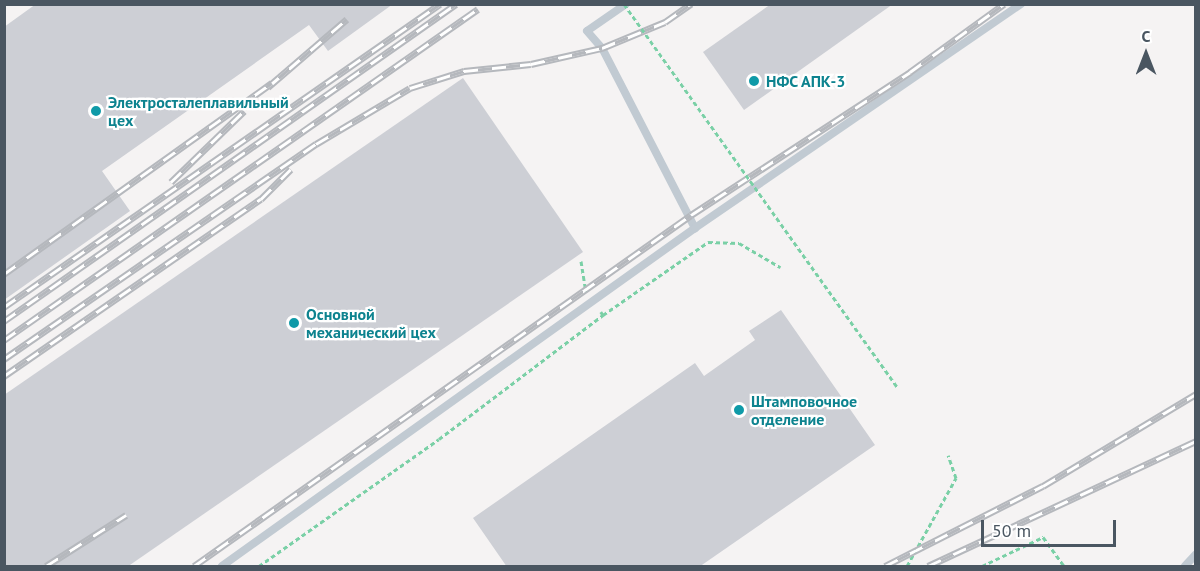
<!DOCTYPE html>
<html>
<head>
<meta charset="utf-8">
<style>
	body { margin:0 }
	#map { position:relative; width:1200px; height:571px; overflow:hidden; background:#f5f3f3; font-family:"PT Sans",sans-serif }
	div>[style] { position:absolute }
	.building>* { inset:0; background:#cdcfd5 }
	.path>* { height:3px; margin-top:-1.5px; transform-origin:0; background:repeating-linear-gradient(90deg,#7ad0a6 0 4.5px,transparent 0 7.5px) }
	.service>* { height:8px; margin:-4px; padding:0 4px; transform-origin:4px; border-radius:4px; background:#c1cad2 }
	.rail>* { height:7px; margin-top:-3.5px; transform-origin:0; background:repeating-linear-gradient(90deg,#fff 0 14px,#b5b8bd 0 28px); box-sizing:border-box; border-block:2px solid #b5b8bd }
	.path-bridge>* { height:3px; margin-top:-1.5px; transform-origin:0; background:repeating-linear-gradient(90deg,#7ad0a6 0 4.5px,transparent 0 7.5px) }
	.dots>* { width:16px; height:16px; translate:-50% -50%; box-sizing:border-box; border:3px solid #fff; border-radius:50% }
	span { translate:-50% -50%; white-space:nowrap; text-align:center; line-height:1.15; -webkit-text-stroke:4.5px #fff; paint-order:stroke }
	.culture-label { font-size:16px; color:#0d838f; font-weight:700 }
	.left { translate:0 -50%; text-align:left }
	.frame { position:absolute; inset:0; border:6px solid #4a5661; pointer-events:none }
	.north { position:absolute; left:1116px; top:24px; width:60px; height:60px; -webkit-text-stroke:4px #fff; paint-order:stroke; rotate:0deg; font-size:16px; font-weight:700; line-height:24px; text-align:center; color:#4a5661 }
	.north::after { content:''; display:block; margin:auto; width:21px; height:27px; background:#4a5661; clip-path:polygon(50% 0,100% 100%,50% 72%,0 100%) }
	.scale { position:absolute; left:981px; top:520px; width:135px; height:27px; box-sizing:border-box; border:3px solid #4a5661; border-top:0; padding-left:8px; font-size:18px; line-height:21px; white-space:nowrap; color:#4a5661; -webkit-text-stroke:4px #fff; paint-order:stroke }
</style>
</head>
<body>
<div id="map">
	<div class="building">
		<i style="clip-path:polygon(36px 4px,393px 4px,328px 51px,309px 25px,102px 171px,130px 211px,4px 300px,4px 27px)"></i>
		<i style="clip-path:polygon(771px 4px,893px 4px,744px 110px,703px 52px)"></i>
		<i style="clip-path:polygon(463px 78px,583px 252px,127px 567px,4px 567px,4px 395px)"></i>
		<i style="clip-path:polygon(781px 310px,875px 445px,699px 567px,507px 567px,473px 518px,695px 363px,704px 376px,755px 340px,749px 331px)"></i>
	</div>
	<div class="path">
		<i style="left:581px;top:261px;width:31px;rotate:81deg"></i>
		<i style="left:603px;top:315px;width:128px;rotate:-34.8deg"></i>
		<i style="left:708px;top:242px;width:31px;rotate:2deg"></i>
		<i style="left:739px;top:243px;width:48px;rotate:30.3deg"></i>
		<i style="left:259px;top:566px;width:220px;rotate:-35.2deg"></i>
		<i style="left:439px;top:439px;width:206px;rotate:-37.1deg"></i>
		<i style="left:603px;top:315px;width:4px;rotate:-124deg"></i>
		<i style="left:907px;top:566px;width:101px;rotate:-60.9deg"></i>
		<i style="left:956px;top:478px;width:24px;rotate:-109deg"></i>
		<i style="left:982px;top:566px;width:68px;rotate:-25.4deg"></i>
		<i style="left:1043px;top:537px;width:36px;rotate:54deg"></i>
	</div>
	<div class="service">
		<i style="left:626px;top:4px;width:47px;rotate:145.3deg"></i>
		<i style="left:587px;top:31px;width:23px;rotate:49deg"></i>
		<i style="left:602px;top:48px;width:203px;rotate:62.7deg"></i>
		<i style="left:222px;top:566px;width:581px;rotate:-35.55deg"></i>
		<i style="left:695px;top:228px;width:396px;rotate:-34.5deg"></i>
		<i style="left:1185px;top:566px;width:16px;rotate:-47deg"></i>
	</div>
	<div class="rail">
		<i style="left:268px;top:87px;width:104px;rotate:-40.7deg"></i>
		<i style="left:171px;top:182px;width:102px;rotate:-44.2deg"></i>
		<i style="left:4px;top:274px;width:329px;rotate:-35.5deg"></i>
		<i style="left:4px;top:307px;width:531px;rotate:-34.8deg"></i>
		<i style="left:4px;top:321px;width:552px;rotate:-35.04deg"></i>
		<i style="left:4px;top:340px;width:578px;rotate:-34.93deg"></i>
		<i style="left:4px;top:359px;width:379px;rotate:-34.6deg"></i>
		<i style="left:316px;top:144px;width:109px;rotate:-30.8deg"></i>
		<i style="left:410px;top:88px;width:57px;rotate:-17.5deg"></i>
		<i style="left:464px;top:71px;width:67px;rotate:-6deg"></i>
		<i style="left:531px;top:64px;width:73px;rotate:-12.7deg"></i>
		<i style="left:602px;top:48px;width:68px;rotate:-22.4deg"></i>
		<i style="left:665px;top:22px;width:32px;rotate:-35deg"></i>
		<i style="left:4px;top:376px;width:312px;rotate:-34.6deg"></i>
		<i style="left:261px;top:199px;width:42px;rotate:-45deg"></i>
		<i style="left:46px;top:566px;width:95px;rotate:-32.5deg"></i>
		<i style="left:194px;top:566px;width:608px;rotate:-35.23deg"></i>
		<i style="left:691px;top:215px;width:262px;rotate:-33.1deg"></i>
		<i style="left:910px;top:72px;width:116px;rotate:-35.9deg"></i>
		<i style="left:885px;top:566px;width:177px;rotate:-26.9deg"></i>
		<i style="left:1043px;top:486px;width:179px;rotate:-31deg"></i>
		<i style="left:928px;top:566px;width:296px;rotate:-25deg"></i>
	</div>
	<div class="path-bridge">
		<i style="left:624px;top:4px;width:470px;rotate:54.5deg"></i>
	</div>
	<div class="dots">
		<i style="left:754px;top:81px;background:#0f9aa8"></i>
		<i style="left:96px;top:111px;background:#0f9aa8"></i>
		<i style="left:294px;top:323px;background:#0f9aa8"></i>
		<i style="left:739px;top:410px;background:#0f9aa8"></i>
	</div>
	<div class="culture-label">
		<span class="left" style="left:766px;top:81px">НФС АПК-3</span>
		<span class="left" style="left:108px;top:111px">Электросталеплавильный<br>цех</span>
		<span class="left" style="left:306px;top:323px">Основной<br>механический цех</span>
		<span class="left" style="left:751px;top:410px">Штамповочное<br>отделение</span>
	</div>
	<div class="frame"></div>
	<div class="north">С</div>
	<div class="scale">50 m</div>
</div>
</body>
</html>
